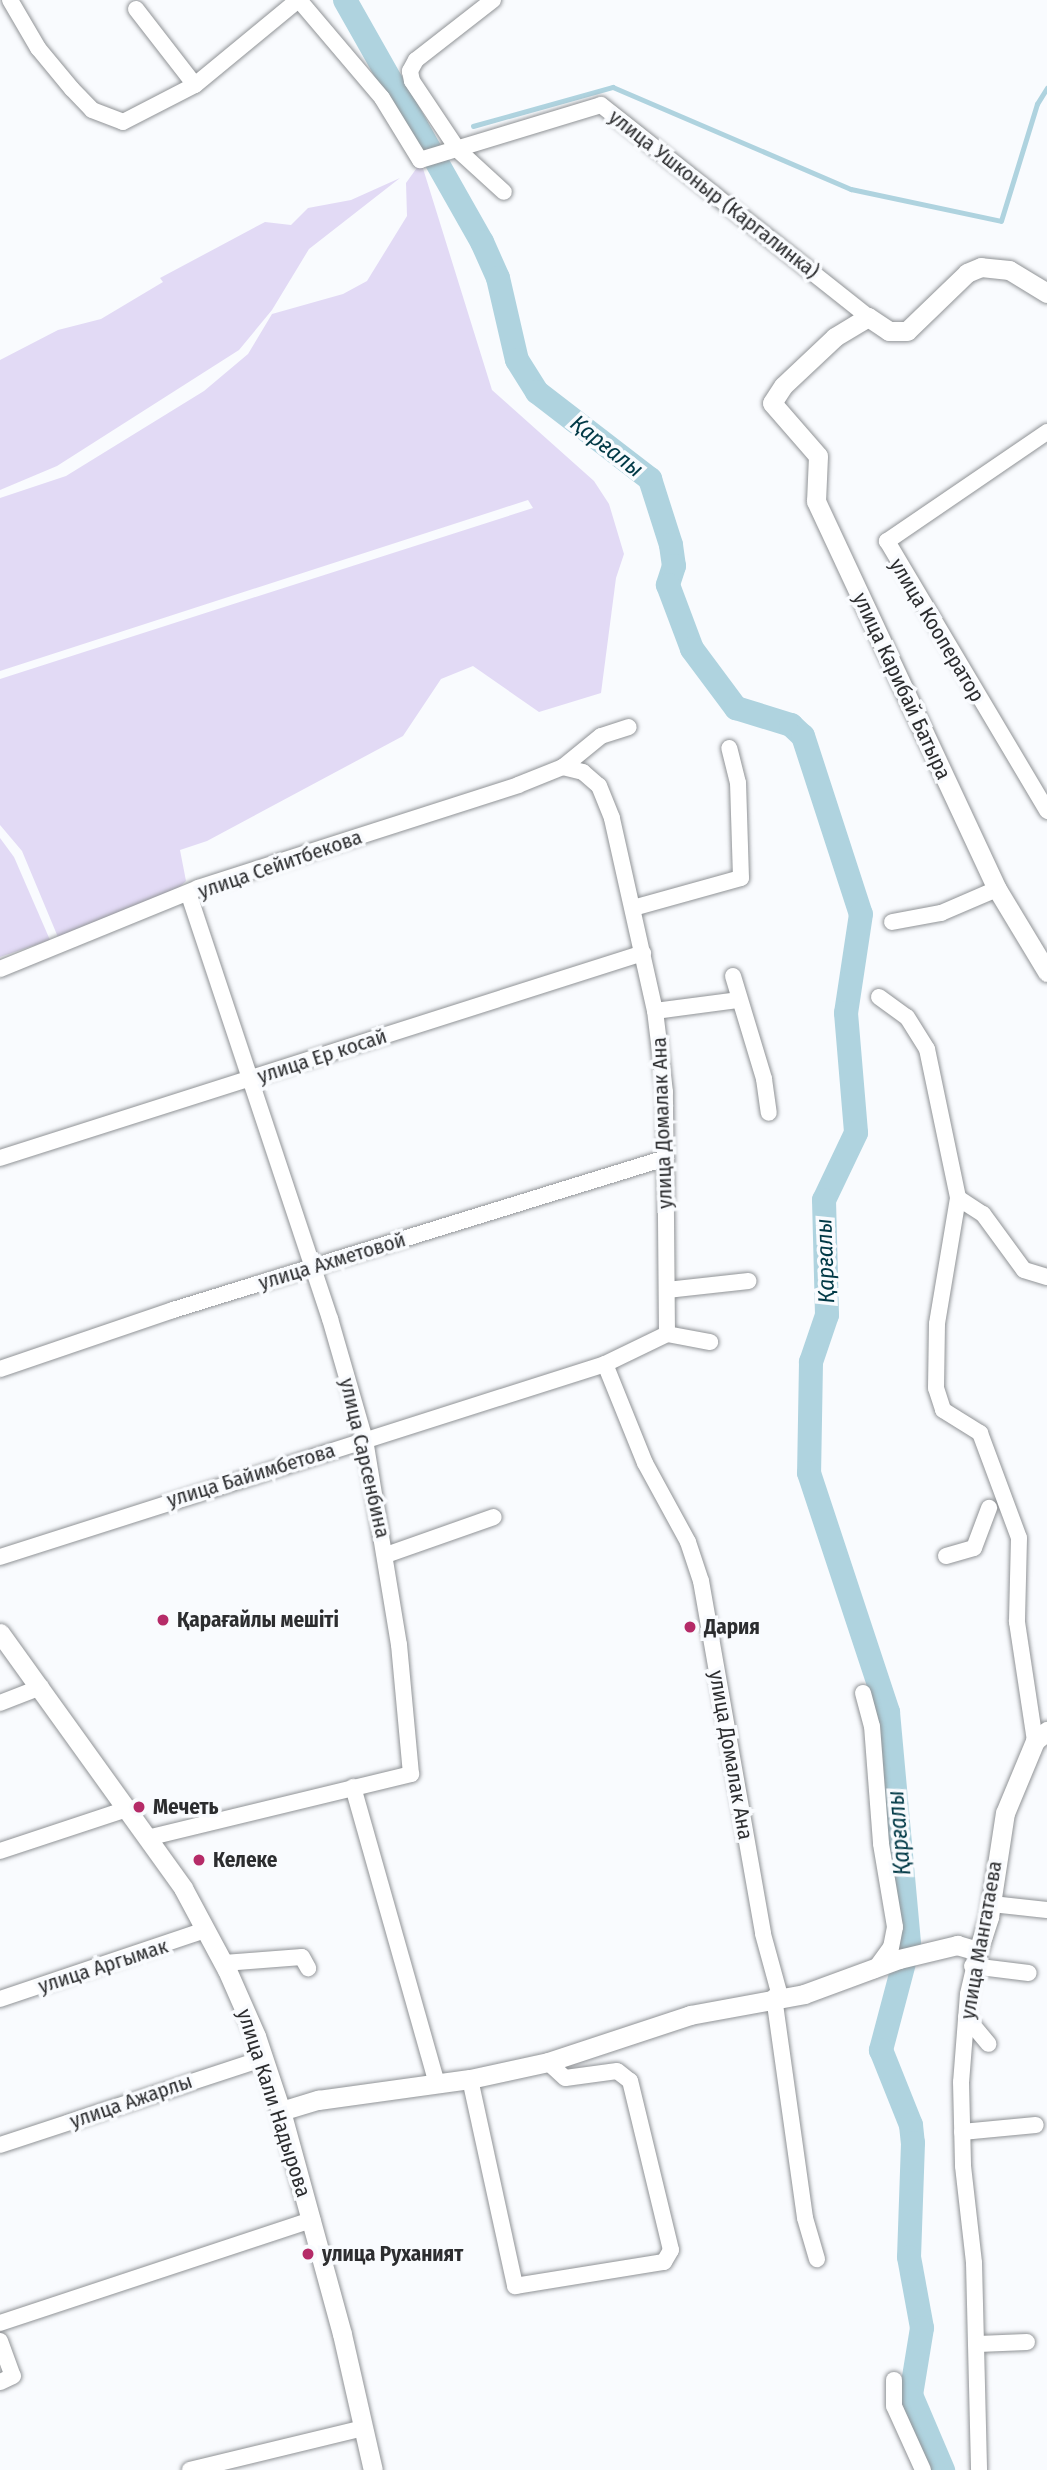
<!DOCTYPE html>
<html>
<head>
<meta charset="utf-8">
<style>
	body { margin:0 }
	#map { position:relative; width:1047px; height:2470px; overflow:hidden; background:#f9fbfe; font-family:"Fira Sans Condensed",sans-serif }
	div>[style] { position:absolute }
	.green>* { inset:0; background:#e2daf5 }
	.stream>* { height:4.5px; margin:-2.25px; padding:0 2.25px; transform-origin:2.25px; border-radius:2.25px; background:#afd3df }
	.river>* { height:24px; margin:-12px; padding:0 12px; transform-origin:12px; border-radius:12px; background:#afd3df }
	.roads { filter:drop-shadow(0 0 2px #909396) drop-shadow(0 0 2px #909396) }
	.minor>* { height:16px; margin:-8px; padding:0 8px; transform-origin:8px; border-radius:8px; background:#fff }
	.tertiary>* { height:19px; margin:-9.5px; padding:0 9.5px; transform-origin:9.5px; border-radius:9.5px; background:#fff }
	.dots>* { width:19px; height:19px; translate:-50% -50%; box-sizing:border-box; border:4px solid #f9fbfe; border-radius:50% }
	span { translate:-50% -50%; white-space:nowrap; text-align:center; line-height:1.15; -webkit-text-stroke:7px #f9fbfe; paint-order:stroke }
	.street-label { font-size:21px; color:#2c2d2f }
	.poi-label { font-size:21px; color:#2c2d2f; font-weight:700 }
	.left { translate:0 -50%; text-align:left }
	.water-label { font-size:23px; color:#013946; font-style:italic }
</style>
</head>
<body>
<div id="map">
	<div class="green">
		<i style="clip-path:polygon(421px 162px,492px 390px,594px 481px,609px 504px,624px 554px,616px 578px,601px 693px,539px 712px,473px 666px,441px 679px,403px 736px,207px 841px,180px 850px,186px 881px,171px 895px,60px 942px,22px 851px,0 825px,0 679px,533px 508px,528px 500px,0 671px,0 498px,66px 476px,204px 391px,248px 354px,272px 314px,343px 294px,367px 281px,407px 216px,406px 183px)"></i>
		<i style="clip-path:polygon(400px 178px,309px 249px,272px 310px,239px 350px,57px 466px,0 490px,0 360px,58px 330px,101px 319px,163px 282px,160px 278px,265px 222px,291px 225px,308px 208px,351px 200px)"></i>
		<i style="clip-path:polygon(0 838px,14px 857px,50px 940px,0 957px)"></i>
	</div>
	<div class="stream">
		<i style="left:473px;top:126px;width:145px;rotate:-15.6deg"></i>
		<i style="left:613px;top:87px;width:259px;rotate:23.2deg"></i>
		<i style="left:851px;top:189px;width:153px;rotate:12deg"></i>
		<i style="left:1001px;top:221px;width:122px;rotate:-72.9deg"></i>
		<i style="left:1037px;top:104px;width:19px;rotate:-58deg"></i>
	</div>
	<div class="river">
		<i style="left:345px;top:0;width:278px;rotate:60.5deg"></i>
		<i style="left:482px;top:242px;width:39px;rotate:66deg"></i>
		<i style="left:498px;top:278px;width:84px;rotate:77deg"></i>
		<i style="left:517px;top:360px;width:38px;rotate:58deg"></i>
		<i style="left:537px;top:392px;width:143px;rotate:37.6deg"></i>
		<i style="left:650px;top:479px;width:69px;rotate:72.3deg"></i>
		<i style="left:671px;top:545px;width:21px;rotate:82deg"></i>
		<i style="left:674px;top:566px;width:20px;rotate:108deg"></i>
		<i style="left:668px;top:585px;width:68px;rotate:69.4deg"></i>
		<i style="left:692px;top:649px;width:74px;rotate:53.3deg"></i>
		<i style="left:736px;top:708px;width:58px;rotate:17.2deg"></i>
		<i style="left:791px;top:725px;width:16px;rotate:43deg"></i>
		<i style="left:803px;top:736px;width:187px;rotate:72deg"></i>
		<i style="left:861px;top:914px;width:100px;rotate:98.6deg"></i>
		<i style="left:846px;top:1013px;width:120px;rotate:85.2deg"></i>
		<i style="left:856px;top:1133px;width:74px;rotate:115.5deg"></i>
		<i style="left:824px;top:1200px;width:115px;rotate:88.5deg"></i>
		<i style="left:827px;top:1315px;width:50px;rotate:108.8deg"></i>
		<i style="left:811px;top:1362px;width:111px;rotate:91deg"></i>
		<i style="left:809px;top:1473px;width:252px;rotate:71.7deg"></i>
		<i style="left:888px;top:1712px;width:233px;rotate:84.8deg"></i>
		<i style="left:909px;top:1944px;width:110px;rotate:104.8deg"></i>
		<i style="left:881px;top:2050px;width:81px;rotate:68.2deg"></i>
		<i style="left:911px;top:2125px;width:18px;rotate:84deg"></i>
		<i style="left:913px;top:2143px;width:114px;rotate:92deg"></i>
		<i style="left:909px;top:2257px;width:72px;rotate:79.6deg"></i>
		<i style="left:922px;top:2328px;width:68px;rotate:99.3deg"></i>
		<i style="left:911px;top:2395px;width:82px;rotate:66.9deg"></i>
	</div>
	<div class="roads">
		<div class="minor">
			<i style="left:10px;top:0;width:56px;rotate:59.7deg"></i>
			<i style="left:38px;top:48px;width:53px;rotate:50.3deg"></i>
			<i style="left:72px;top:89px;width:29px;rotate:46deg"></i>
			<i style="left:92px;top:110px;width:33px;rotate:21deg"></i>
			<i style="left:123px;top:122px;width:81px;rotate:-27.2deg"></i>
			<i style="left:195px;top:85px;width:134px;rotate:-39.5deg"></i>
			<i style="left:299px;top:0;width:128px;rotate:49.7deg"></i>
			<i style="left:382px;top:98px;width:73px;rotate:58.5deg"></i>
			<i style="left:420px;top:160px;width:189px;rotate:-16.9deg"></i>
			<i style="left:601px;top:105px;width:341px;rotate:38.4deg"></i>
			<i style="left:493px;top:0;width:98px;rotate:142.1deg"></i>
			<i style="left:416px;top:60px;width:13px;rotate:119deg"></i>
			<i style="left:410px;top:71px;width:10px;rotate:79deg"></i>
			<i style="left:412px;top:81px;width:83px;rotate:56.3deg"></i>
			<i style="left:458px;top:150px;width:62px;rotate:42.4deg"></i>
			<i style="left:136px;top:9px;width:96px;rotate:52.2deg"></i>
			<i style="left:1047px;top:432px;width:194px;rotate:145.7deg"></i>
			<i style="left:887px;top:541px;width:314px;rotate:59.3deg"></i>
			<i style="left:633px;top:908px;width:112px;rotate:-15.5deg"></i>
			<i style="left:741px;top:878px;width:95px;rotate:-91.8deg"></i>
			<i style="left:738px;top:783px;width:36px;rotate:-104deg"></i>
			<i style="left:892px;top:922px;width:50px;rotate:-10.4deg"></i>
			<i style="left:941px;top:913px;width:61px;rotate:-23.2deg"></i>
			<i style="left:0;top:969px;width:214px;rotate:-22.2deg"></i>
			<i style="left:198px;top:888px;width:336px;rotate:-17.8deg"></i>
			<i style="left:518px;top:785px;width:48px;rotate:-21.8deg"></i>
			<i style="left:563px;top:767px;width:49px;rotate:-39.2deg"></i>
			<i style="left:601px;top:736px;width:29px;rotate:-18deg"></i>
			<i style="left:733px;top:976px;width:108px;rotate:73.2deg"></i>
			<i style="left:764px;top:1079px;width:34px;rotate:82deg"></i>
			<i style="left:879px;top:997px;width:34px;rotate:36deg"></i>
			<i style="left:907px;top:1017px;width:38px;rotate:58deg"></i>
			<i style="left:927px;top:1049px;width:152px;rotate:78.2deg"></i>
			<i style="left:958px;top:1198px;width:128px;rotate:99.5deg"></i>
			<i style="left:937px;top:1324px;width:64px;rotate:90.9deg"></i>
			<i style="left:936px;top:1388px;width:23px;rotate:72deg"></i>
			<i style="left:943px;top:1410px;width:44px;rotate:31.9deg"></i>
			<i style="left:980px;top:1433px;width:112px;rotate:69.6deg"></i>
			<i style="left:1019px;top:1538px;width:84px;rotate:91.4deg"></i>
			<i style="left:1017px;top:1622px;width:120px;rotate:81.4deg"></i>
			<i style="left:655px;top:1011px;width:85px;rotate:-7.5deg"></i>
			<i style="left:0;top:1158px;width:675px;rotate:-17.68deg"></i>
			<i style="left:958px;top:1198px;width:30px;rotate:33deg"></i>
			<i style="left:983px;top:1214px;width:69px;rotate:53.8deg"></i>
			<i style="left:1024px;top:1270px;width:24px;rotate:17deg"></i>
			<i style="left:667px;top:1290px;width:82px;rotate:-6.3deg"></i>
			<i style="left:667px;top:1334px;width:44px;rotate:10.5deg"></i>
			<i style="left:605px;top:1364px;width:107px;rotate:68deg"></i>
			<i style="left:645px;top:1463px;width:90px;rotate:61.4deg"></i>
			<i style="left:688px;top:1542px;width:41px;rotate:71.6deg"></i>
			<i style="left:701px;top:1581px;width:358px;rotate:80deg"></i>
			<i style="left:763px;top:1934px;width:64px;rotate:74.7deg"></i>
			<i style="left:0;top:1369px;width:183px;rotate:-18.8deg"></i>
			<i style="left:173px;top:1310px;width:516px;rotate:-17.14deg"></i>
			<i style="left:386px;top:1555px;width:114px;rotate:-19.4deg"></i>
			<i style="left:946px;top:1556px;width:29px;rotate:-16deg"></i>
			<i style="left:974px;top:1548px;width:43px;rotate:-69.4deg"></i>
			<i style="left:0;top:1557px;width:635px;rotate:-17.69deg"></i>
			<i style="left:605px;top:1364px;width:69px;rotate:-25.8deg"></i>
			<i style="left:667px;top:1334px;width:242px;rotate:-90.5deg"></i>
			<i style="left:665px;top:1092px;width:82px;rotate:-97deg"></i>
			<i style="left:655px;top:1011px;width:198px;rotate:-102.6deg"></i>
			<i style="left:612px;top:818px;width:35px;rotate:-112deg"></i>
			<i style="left:599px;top:786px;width:21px;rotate:-139deg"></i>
			<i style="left:583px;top:772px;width:21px;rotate:-166deg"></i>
			<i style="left:863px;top:1693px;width:34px;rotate:75deg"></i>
			<i style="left:872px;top:1726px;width:118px;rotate:85.6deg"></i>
			<i style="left:881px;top:1844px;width:84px;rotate:80.4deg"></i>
			<i style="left:895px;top:1927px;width:20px;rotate:101deg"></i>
			<i style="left:891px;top:1947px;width:29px;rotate:126deg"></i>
			<i style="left:0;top:1703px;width:44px;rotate:-21.3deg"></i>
			<i style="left:353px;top:1787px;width:309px;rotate:74.2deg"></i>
			<i style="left:147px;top:1838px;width:272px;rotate:-13.6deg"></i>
			<i style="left:411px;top:1774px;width:130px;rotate:-95.3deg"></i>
			<i style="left:399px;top:1645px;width:208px;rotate:-99.4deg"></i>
			<i style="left:365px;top:1440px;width:126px;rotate:-106.1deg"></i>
			<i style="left:330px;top:1319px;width:448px;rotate:-108.4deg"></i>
			<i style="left:0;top:1851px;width:134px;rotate:-18.3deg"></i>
			<i style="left:992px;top:1904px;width:55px;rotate:6.2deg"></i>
			<i style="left:978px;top:1951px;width:44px;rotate:103.1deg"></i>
			<i style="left:968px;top:1994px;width:88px;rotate:94.5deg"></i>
			<i style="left:961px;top:2082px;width:84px;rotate:88.6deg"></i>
			<i style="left:963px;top:2166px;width:98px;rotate:83.5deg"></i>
			<i style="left:974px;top:2263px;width:207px;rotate:88.6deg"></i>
			<i style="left:224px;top:1963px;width:78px;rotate:-4.4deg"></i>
			<i style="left:302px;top:1957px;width:13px;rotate:61deg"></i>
			<i style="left:972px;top:1966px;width:57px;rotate:7deg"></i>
			<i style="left:774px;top:1997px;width:223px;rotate:82deg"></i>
			<i style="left:805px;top:2218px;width:43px;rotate:73.7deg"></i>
			<i style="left:0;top:1999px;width:216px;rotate:-18.6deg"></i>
			<i style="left:966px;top:2017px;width:35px;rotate:50deg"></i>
			<i style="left:470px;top:2079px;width:212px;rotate:77.7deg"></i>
			<i style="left:515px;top:2286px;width:151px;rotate:-9.2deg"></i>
			<i style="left:664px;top:2262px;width:14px;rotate:-60deg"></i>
			<i style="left:671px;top:2250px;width:174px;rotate:-103.6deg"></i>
			<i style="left:630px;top:2081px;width:16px;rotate:-142deg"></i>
			<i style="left:617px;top:2071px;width:52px;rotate:172.3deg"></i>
			<i style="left:565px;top:2078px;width:23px;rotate:-137deg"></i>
			<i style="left:962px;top:2132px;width:74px;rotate:-5.4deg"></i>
			<i style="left:0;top:2145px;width:276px;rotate:-18.2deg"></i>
			<i style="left:0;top:2323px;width:329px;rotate:-18.3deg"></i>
			<i style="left:0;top:2341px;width:37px;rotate:70deg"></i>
			<i style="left:13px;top:2376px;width:14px;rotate:155deg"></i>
			<i style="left:978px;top:2344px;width:49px;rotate:-2.3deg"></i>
			<i style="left:894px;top:2380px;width:26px;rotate:90deg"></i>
			<i style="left:894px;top:2406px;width:70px;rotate:65.6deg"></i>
			<i style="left:190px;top:2470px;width:179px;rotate:-13.6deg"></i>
		</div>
		<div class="tertiary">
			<i style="left:1047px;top:293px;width:44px;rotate:-148.8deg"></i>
			<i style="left:1009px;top:270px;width:28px;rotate:-174deg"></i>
			<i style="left:981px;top:267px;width:15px;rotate:157deg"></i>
			<i style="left:967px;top:273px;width:83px;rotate:136deg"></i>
			<i style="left:907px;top:331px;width:18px;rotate:180deg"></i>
			<i style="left:889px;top:331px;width:25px;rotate:-146deg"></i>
			<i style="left:868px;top:317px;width:39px;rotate:149deg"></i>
			<i style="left:835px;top:337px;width:71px;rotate:136.7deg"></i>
			<i style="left:783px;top:386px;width:20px;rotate:123deg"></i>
			<i style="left:772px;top:403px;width:70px;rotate:49deg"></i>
			<i style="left:818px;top:456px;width:45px;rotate:92.5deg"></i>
			<i style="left:816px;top:501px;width:428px;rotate:65deg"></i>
			<i style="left:997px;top:889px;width:97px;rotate:58.9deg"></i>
			<i style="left:0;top:1633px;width:314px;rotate:54.3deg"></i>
			<i style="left:183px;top:1888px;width:93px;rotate:61.8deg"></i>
			<i style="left:227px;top:1970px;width:72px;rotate:66.3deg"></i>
			<i style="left:256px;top:2036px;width:79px;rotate:71.6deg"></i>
			<i style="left:281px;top:2111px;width:231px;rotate:74.7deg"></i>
			<i style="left:342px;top:2334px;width:139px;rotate:77.2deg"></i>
			<i style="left:281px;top:2111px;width:39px;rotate:-17deg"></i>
			<i style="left:318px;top:2100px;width:153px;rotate:-7.9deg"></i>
			<i style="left:470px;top:2079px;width:80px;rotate:-12.3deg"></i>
			<i style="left:548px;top:2062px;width:150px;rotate:-18.3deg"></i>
			<i style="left:690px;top:2015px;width:116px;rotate:-10.4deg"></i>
			<i style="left:804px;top:1994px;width:101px;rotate:-20.2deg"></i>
			<i style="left:899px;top:1959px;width:60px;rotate:-13.6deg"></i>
			<i style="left:957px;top:1945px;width:22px;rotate:16deg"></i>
			<i style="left:978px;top:1951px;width:36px;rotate:-72deg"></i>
			<i style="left:989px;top:1917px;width:105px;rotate:-81.3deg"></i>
			<i style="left:1005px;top:1813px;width:78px;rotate:-67.4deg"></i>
			<i style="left:1035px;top:1741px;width:16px;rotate:-40deg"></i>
		</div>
	</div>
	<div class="dots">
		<i style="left:163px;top:1620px;background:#b52b68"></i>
		<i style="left:690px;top:1627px;background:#b52b68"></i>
		<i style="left:139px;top:1807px;background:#b52b68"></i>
		<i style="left:199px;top:1860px;background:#b52b68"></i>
		<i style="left:308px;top:2254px;background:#b52b68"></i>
	</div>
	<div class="street-label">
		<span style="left:714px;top:194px;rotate:38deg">улица Ушконыр (Каргалинка)</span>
		<span style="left:937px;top:630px;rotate:59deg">улица Кооператор</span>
		<span style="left:902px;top:686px;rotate:65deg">улица Карибай Батыра</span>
		<span style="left:280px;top:864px;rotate:-19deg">улица Сейитбекова</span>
		<span style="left:322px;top:1056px;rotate:-18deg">улица Ер косай</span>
		<span style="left:662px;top:1123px;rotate:-92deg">улица Домалак Ана</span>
		<span style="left:332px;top:1261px;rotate:-17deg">улица Ахметовой</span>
		<span style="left:365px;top:1458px;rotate:77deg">улица Сарсенбина</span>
		<span style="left:251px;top:1475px;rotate:-17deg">улица Байимбетова</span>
		<span style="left:731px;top:1755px;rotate:80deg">улица Домалак Ана</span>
		<span style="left:981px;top:1940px;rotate:-80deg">улица Мангатаева</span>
		<span style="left:103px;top:1966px;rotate:-18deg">улица Аргымак</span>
		<span style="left:131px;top:2101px;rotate:-19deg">улица Ажарлы</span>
		<span style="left:274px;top:2103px;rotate:72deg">улица Кали Надырова</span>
	</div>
	<div class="poi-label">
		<span class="left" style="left:177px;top:1620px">Қарағайлы мешіті</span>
		<span class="left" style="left:704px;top:1627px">Дария</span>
		<span class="left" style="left:153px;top:1807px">Мечеть</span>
		<span class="left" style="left:213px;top:1860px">Келеке</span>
		<span class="left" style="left:322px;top:2254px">улица Руханият</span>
	</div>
	<div class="water-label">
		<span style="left:607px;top:446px;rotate:38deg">Қарғалы</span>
		<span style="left:825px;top:1261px;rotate:-92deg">Қарғалы</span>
		<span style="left:899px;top:1833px;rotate:-95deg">Қарғалы</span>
	</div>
</div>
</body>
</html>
